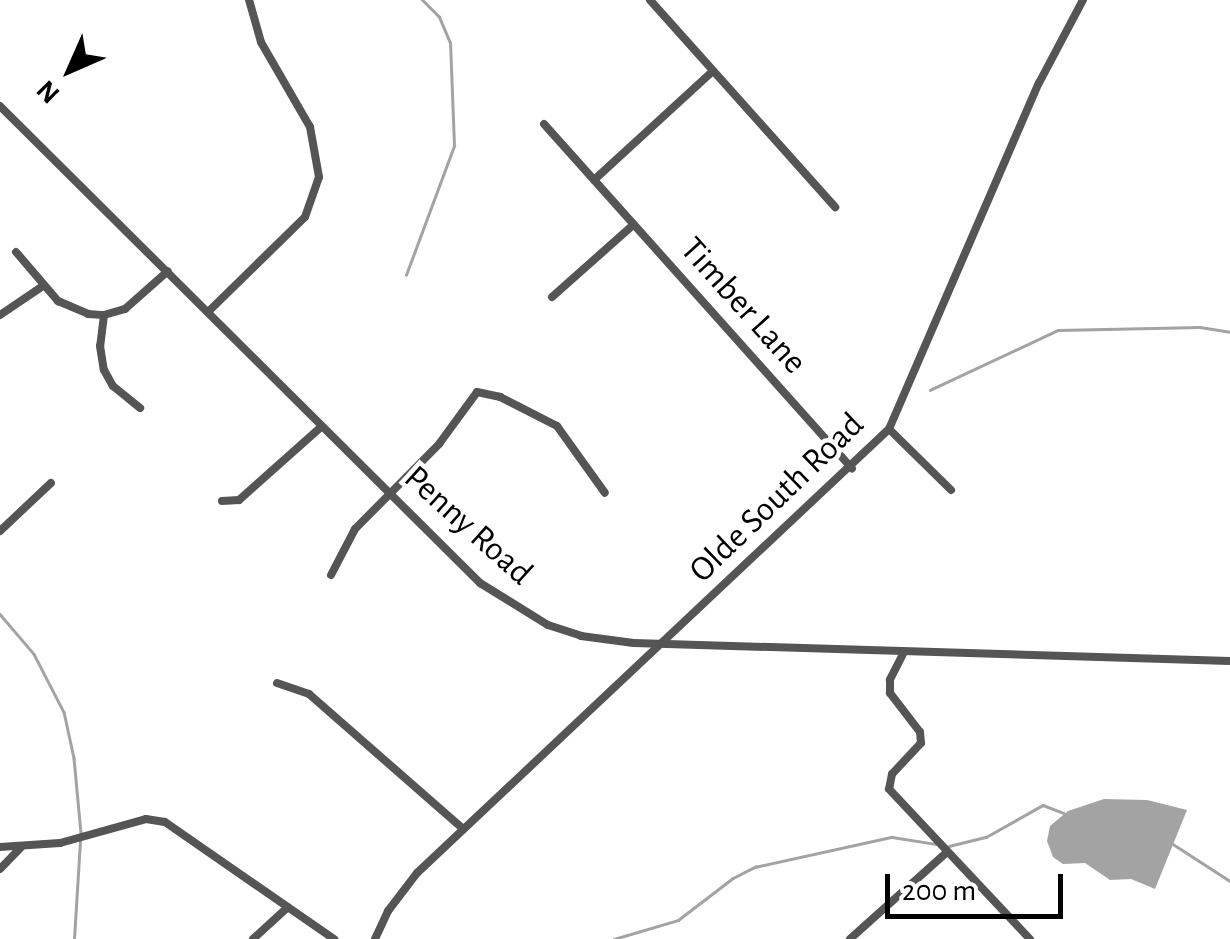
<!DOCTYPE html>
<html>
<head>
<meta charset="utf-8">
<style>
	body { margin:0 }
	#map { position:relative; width:1230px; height:939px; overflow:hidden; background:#fff; font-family:"Alegreya Sans",sans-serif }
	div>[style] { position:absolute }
	.water>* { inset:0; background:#a3a3a3 }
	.stream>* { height:2.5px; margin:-1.25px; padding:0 1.25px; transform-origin:1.25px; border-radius:1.25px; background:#a3a3a3 }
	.minor>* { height:8px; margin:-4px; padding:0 4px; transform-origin:4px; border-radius:4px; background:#555 }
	span { translate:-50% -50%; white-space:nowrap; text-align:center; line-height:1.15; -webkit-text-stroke:9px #fff; paint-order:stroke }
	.street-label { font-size:35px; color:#000 }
	.north { position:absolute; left:20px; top:20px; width:100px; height:100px; -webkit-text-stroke:8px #fff; paint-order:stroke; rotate:225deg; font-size:28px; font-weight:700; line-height:40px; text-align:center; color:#000 }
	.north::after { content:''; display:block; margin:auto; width:35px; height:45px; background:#000; clip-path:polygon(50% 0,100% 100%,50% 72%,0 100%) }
	.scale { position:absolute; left:885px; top:874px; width:178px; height:45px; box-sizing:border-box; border:5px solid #000; border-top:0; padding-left:12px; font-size:30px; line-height:35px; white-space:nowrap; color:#000; -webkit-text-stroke:8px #fff; paint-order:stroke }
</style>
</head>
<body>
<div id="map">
	<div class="water">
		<i style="clip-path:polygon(1104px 799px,1147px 800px,1187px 810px,1155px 889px,1131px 879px,1110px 880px,1085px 863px,1063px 864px,1053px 857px,1047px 841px,1050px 826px,1068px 811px)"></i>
	</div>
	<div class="stream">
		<i style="left:406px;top:275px;width:138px;rotate:-69.6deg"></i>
		<i style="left:454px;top:146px;width:103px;rotate:-92.2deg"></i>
		<i style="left:450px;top:43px;width:28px;rotate:-113deg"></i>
		<i style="left:439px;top:17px;width:24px;rotate:-135deg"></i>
		<i style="left:930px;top:390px;width:141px;rotate:-25.1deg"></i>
		<i style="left:1058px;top:330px;width:142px;rotate:-1.2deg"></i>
		<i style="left:1200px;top:327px;width:30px;rotate:9deg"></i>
		<i style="left:0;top:614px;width:52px;rotate:49.6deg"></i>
		<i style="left:34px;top:654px;width:65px;rotate:62.7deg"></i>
		<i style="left:64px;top:712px;width:47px;rotate:77.7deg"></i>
		<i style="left:74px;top:758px;width:75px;rotate:84.7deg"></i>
		<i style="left:1173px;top:844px;width:68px;rotate:33deg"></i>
		<i style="left:949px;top:846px;width:38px;rotate:-14deg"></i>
		<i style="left:986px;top:837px;width:65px;rotate:-29.3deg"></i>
		<i style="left:1043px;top:805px;width:22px;rotate:21deg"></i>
		<i style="left:74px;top:939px;width:98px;rotate:-86.5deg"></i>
		<i style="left:614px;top:939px;width:67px;rotate:-16.5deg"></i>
		<i style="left:678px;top:920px;width:69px;rotate:-37.4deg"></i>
		<i style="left:733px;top:878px;width:25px;rotate:-27deg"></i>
		<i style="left:755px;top:867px;width:140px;rotate:-12.4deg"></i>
		<i style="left:892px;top:837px;width:45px;rotate:9deg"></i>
	</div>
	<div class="minor">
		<i style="left:650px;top:0;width:278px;rotate:48.2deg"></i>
		<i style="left:0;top:106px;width:677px;rotate:44.82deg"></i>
		<i style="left:480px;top:583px;width:80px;rotate:31.7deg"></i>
		<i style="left:548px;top:625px;width:35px;rotate:18deg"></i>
		<i style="left:581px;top:636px;width:53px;rotate:7.5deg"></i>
		<i style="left:634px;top:643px;width:596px;rotate:1.73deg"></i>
		<i style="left:544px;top:124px;width:462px;rotate:48.2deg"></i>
		<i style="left:594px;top:180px;width:160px;rotate:-42.5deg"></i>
		<i style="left:16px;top:252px;width:65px;rotate:49.4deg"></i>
		<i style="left:58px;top:301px;width:33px;rotate:23deg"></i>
		<i style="left:88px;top:314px;width:16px;rotate:4deg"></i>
		<i style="left:104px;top:315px;width:22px;rotate:-16deg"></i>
		<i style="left:125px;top:309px;width:57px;rotate:-41.5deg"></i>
		<i style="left:552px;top:297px;width:108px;rotate:-41.6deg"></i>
		<i style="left:209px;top:311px;width:134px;rotate:-44.4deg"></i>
		<i style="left:305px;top:217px;width:42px;rotate:-70.7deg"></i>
		<i style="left:319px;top:177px;width:51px;rotate:-100.2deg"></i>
		<i style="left:310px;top:127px;width:98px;rotate:-120deg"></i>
		<i style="left:261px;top:42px;width:44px;rotate:-105.9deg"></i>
		<i style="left:0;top:315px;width:52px;rotate:-34deg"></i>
		<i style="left:104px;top:315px;width:31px;rotate:97deg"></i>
		<i style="left:100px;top:346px;width:24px;rotate:81deg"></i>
		<i style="left:104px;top:370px;width:18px;rotate:61deg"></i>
		<i style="left:113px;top:386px;width:35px;rotate:39deg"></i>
		<i style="left:889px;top:429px;width:87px;rotate:44.5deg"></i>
		<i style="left:222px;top:501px;width:17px;rotate:-3deg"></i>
		<i style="left:239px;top:500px;width:111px;rotate:-41.7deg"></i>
		<i style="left:0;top:531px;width:70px;rotate:-43.3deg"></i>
		<i style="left:331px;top:575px;width:52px;rotate:-62.4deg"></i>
		<i style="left:355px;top:529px;width:120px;rotate:-45.3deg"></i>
		<i style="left:439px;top:444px;width:64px;rotate:-53.8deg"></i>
		<i style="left:477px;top:392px;width:24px;rotate:12deg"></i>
		<i style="left:500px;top:397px;width:64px;rotate:27deg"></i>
		<i style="left:557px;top:426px;width:82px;rotate:54.4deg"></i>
		<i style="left:904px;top:652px;width:31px;rotate:117deg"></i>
		<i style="left:890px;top:680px;width:13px;rotate:90deg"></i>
		<i style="left:890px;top:693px;width:49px;rotate:52.4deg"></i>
		<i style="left:920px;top:732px;width:11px;rotate:85deg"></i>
		<i style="left:921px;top:743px;width:42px;rotate:133.1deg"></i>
		<i style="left:892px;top:774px;width:15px;rotate:101deg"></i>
		<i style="left:889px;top:789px;width:206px;rotate:46.8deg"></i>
		<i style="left:277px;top:683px;width:34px;rotate:19deg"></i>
		<i style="left:309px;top:694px;width:205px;rotate:41.2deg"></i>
		<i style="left:0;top:847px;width:60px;rotate:-3.8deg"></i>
		<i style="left:60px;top:843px;width:89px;rotate:-15.6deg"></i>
		<i style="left:146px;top:819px;width:19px;rotate:9deg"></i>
		<i style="left:165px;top:822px;width:206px;rotate:34.7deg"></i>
		<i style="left:0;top:869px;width:30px;rotate:-46deg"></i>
		<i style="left:253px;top:939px;width:47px;rotate:-42.4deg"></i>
		<i style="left:375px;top:939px;width:31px;rotate:-65deg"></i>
		<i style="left:388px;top:911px;width:48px;rotate:-52.7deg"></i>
		<i style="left:417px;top:873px;width:648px;rotate:-43.25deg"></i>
		<i style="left:889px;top:429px;width:377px;rotate:-66.6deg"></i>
		<i style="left:1039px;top:83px;width:94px;rotate:-62.1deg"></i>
		<i style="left:850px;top:939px;width:130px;rotate:-41.9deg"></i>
	</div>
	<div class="street-label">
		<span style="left:743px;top:306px;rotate:48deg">Timber Lane</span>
		<span style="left:777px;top:498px;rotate:-44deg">Olde South Road</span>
		<span style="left:468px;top:526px;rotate:42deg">Penny Road</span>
	</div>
	<div class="north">N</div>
	<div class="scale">200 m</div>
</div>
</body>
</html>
